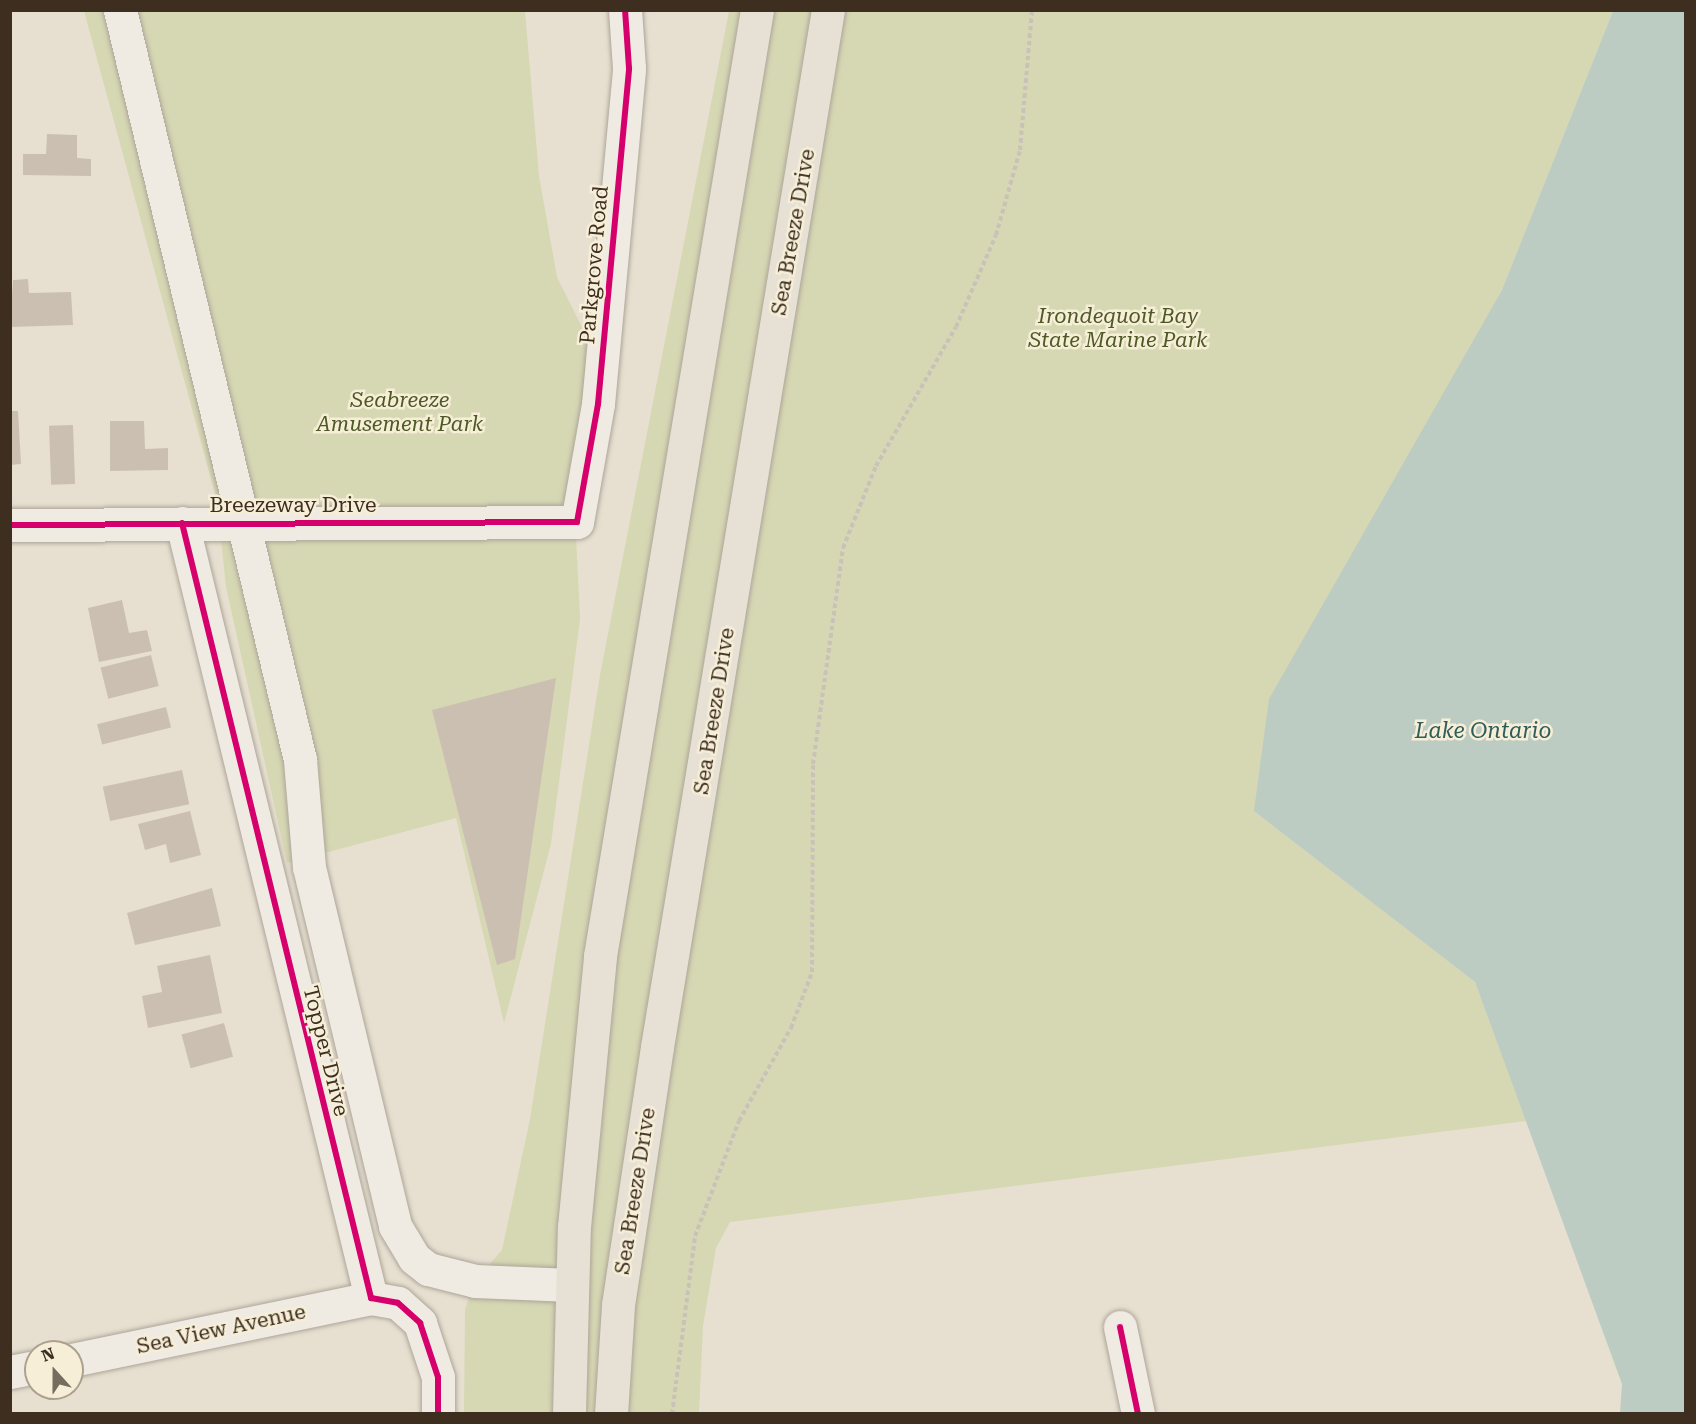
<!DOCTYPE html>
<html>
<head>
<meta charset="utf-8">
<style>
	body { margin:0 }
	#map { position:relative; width:1696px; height:1424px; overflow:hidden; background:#e7e0d1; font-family:"Roboto Serif",serif }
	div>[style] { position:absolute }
	.green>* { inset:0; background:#d6d7b3 }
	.water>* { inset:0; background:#bcccc2 }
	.building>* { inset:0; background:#cbbfb2; transform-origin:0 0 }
	.path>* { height:4px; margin-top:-2px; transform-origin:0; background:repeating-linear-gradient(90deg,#c8c2b9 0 4.5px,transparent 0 7.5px) }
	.roads { filter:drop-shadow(0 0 2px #ada599) drop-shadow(0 0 2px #ada599) }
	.minor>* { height:33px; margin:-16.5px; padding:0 16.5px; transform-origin:16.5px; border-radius:16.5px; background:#efebe3 }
	.major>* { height:33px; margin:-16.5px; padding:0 16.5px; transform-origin:16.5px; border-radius:16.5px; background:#e6e1d4 }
	.cycleway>* { height:6px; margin:-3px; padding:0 3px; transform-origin:3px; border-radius:3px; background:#d6006c }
	span { translate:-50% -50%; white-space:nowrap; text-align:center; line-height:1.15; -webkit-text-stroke:5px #f7eed8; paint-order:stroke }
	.street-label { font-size:21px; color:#3d2e20 }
	.park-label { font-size:21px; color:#4d5a26; font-style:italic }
	.water-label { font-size:22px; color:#2f5d5a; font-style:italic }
	.frame { position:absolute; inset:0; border:12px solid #3d2e20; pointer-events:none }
	.north { position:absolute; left:24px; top:1340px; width:60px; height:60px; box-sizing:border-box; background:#f7eed8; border:2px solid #ada18e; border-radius:50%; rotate:339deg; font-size:16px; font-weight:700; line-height:24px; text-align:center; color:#3d2e20 }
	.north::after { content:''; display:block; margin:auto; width:21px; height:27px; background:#786c5e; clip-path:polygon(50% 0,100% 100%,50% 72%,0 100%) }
</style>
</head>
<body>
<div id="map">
	<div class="green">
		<i style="clip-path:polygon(84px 11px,525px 11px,539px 176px,557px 277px,587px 337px,608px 399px,602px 479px,575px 515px,580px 619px,551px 844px,504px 1023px,456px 818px,287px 863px,226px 587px,217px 501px)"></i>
		<i style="clip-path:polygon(729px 11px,1613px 11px,1502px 290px,1254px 811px,1475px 982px,1526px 1121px,730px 1222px,716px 1248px,703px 1326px,699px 1413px,464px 1414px,465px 1309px,475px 1281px,502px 1250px,530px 1119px,600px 675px)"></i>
	</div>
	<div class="water">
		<i style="clip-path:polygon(1613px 11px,1685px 11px,1685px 1413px,1620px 1413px,1622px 1384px,1475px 982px,1254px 811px,1269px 699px,1502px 290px)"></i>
	</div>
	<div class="building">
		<i style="clip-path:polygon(47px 134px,77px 135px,77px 158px,91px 159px,91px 176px,23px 175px,23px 154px,46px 154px)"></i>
		<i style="clip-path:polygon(28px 279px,29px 293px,71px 292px,73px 325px,10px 327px,13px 280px)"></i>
		<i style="clip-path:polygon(10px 411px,18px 411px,21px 464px,10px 465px)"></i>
		<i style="clip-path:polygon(110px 421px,144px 421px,145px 449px,168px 448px,168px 470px,110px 471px)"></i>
		<i style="left:73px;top:425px;width:59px;height:24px;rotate:88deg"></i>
		<i style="clip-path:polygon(122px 600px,129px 633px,147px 630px,152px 651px,99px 662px,88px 608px)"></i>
		<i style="left:151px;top:655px;width:32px;height:52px;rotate:76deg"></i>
		<i style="clip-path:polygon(556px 678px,515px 959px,497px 965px,432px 710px)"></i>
		<i style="left:166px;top:707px;width:21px;height:71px;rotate:76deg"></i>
		<i style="left:182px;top:770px;width:35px;height:81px;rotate:78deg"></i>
		<i style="clip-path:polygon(190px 811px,201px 855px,170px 863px,166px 844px,145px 850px,138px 824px)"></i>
		<i style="clip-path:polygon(212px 888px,221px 926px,135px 945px,127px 913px)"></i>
		<i style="clip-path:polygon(210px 955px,222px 1013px,148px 1028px,142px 996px,162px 992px,157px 966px)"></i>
		<i style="left:224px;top:1023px;width:35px;height:44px;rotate:75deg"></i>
	</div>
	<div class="path">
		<i style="left:672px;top:1414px;width:179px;rotate:-82.6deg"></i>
		<i style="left:695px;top:1236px;width:123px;rotate:-69.1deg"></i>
		<i style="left:739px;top:1121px;width:107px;rotate:-60.8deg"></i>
		<i style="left:791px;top:1028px;width:60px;rotate:-69.4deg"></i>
		<i style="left:812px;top:972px;width:208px;rotate:-89.7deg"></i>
		<i style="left:813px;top:764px;width:218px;rotate:-82.1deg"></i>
		<i style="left:843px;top:548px;width:88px;rotate:-68.1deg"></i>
		<i style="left:876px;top:466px;width:160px;rotate:-60.1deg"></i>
		<i style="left:956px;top:327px;width:100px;rotate:-66.5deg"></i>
		<i style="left:996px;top:235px;width:88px;rotate:-74.2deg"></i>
		<i style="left:1020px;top:150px;width:141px;rotate:-85.1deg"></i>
	</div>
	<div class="roads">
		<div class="minor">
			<i style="left:120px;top:10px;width:771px;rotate:76.5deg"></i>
			<i style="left:300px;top:760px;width:107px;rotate:85.2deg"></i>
			<i style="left:309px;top:867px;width:369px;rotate:76.5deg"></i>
			<i style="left:395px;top:1226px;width:37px;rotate:59deg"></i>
			<i style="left:414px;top:1258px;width:18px;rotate:38deg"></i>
			<i style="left:428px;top:1269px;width:49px;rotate:14.3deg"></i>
			<i style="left:475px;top:1281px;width:96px;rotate:2.4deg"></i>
			<i style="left:182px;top:523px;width:798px;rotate:76.29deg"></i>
			<i style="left:371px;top:1298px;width:27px;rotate:10deg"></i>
			<i style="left:398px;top:1303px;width:30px;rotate:42deg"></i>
			<i style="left:420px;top:1323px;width:57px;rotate:71.6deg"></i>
			<i style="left:438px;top:1377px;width:37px;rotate:90deg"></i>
			<i style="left:10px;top:525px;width:567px;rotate:-0.3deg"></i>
			<i style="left:577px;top:522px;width:120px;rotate:-79.9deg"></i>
			<i style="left:598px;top:404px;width:337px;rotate:-84.7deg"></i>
			<i style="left:629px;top:68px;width:58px;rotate:-93.9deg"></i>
			<i style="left:1120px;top:1327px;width:89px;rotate:78.3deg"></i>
			<i style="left:72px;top:1360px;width:305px;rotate:-11.7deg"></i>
			<i style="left:10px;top:1372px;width:26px;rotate:-11deg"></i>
		</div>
		<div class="major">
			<i style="left:569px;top:1414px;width:187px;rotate:-88.5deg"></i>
			<i style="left:574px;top:1227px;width:272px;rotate:-84.5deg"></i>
			<i style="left:600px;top:956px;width:959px;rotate:-80.58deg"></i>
			<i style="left:611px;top:1414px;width:109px;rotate:-86.3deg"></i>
			<i style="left:618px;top:1305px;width:261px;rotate:-81.4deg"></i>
			<i style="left:657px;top:1047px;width:1051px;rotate:-80.64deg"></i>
		</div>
	</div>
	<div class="cycleway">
		<i style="left:182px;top:523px;width:798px;rotate:76.29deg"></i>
		<i style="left:371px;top:1298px;width:27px;rotate:10deg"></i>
		<i style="left:398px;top:1303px;width:30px;rotate:42deg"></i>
		<i style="left:420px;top:1323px;width:57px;rotate:71.6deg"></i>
		<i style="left:438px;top:1377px;width:37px;rotate:90deg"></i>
		<i style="left:10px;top:525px;width:567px;rotate:-0.3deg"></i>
		<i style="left:577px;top:522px;width:120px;rotate:-79.9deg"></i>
		<i style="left:598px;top:404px;width:337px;rotate:-84.7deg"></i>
		<i style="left:629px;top:68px;width:58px;rotate:-93.9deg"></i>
		<i style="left:1120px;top:1327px;width:89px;rotate:78.3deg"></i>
	</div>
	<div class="street-label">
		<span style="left:793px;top:232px;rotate:-80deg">Sea Breeze Drive</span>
		<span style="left:594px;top:265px;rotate:-85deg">Parkgrove Road</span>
		<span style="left:293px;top:505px">Breezeway Drive</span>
		<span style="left:714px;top:711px;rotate:-81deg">Sea Breeze Drive</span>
		<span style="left:326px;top:1051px;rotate:76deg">Topper Drive</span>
		<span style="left:635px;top:1191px;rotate:-81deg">Sea Breeze Drive</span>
		<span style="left:221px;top:1329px;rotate:-12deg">Sea View Avenue</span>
	</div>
	<div class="park-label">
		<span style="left:1118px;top:328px">Irondequoit Bay<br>State Marine Park</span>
		<span style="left:400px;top:412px">Seabreeze<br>Amusement Park</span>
	</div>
	<div class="water-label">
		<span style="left:1483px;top:731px">Lake Ontario</span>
	</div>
	<div class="frame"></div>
	<div class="north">N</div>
</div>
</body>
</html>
